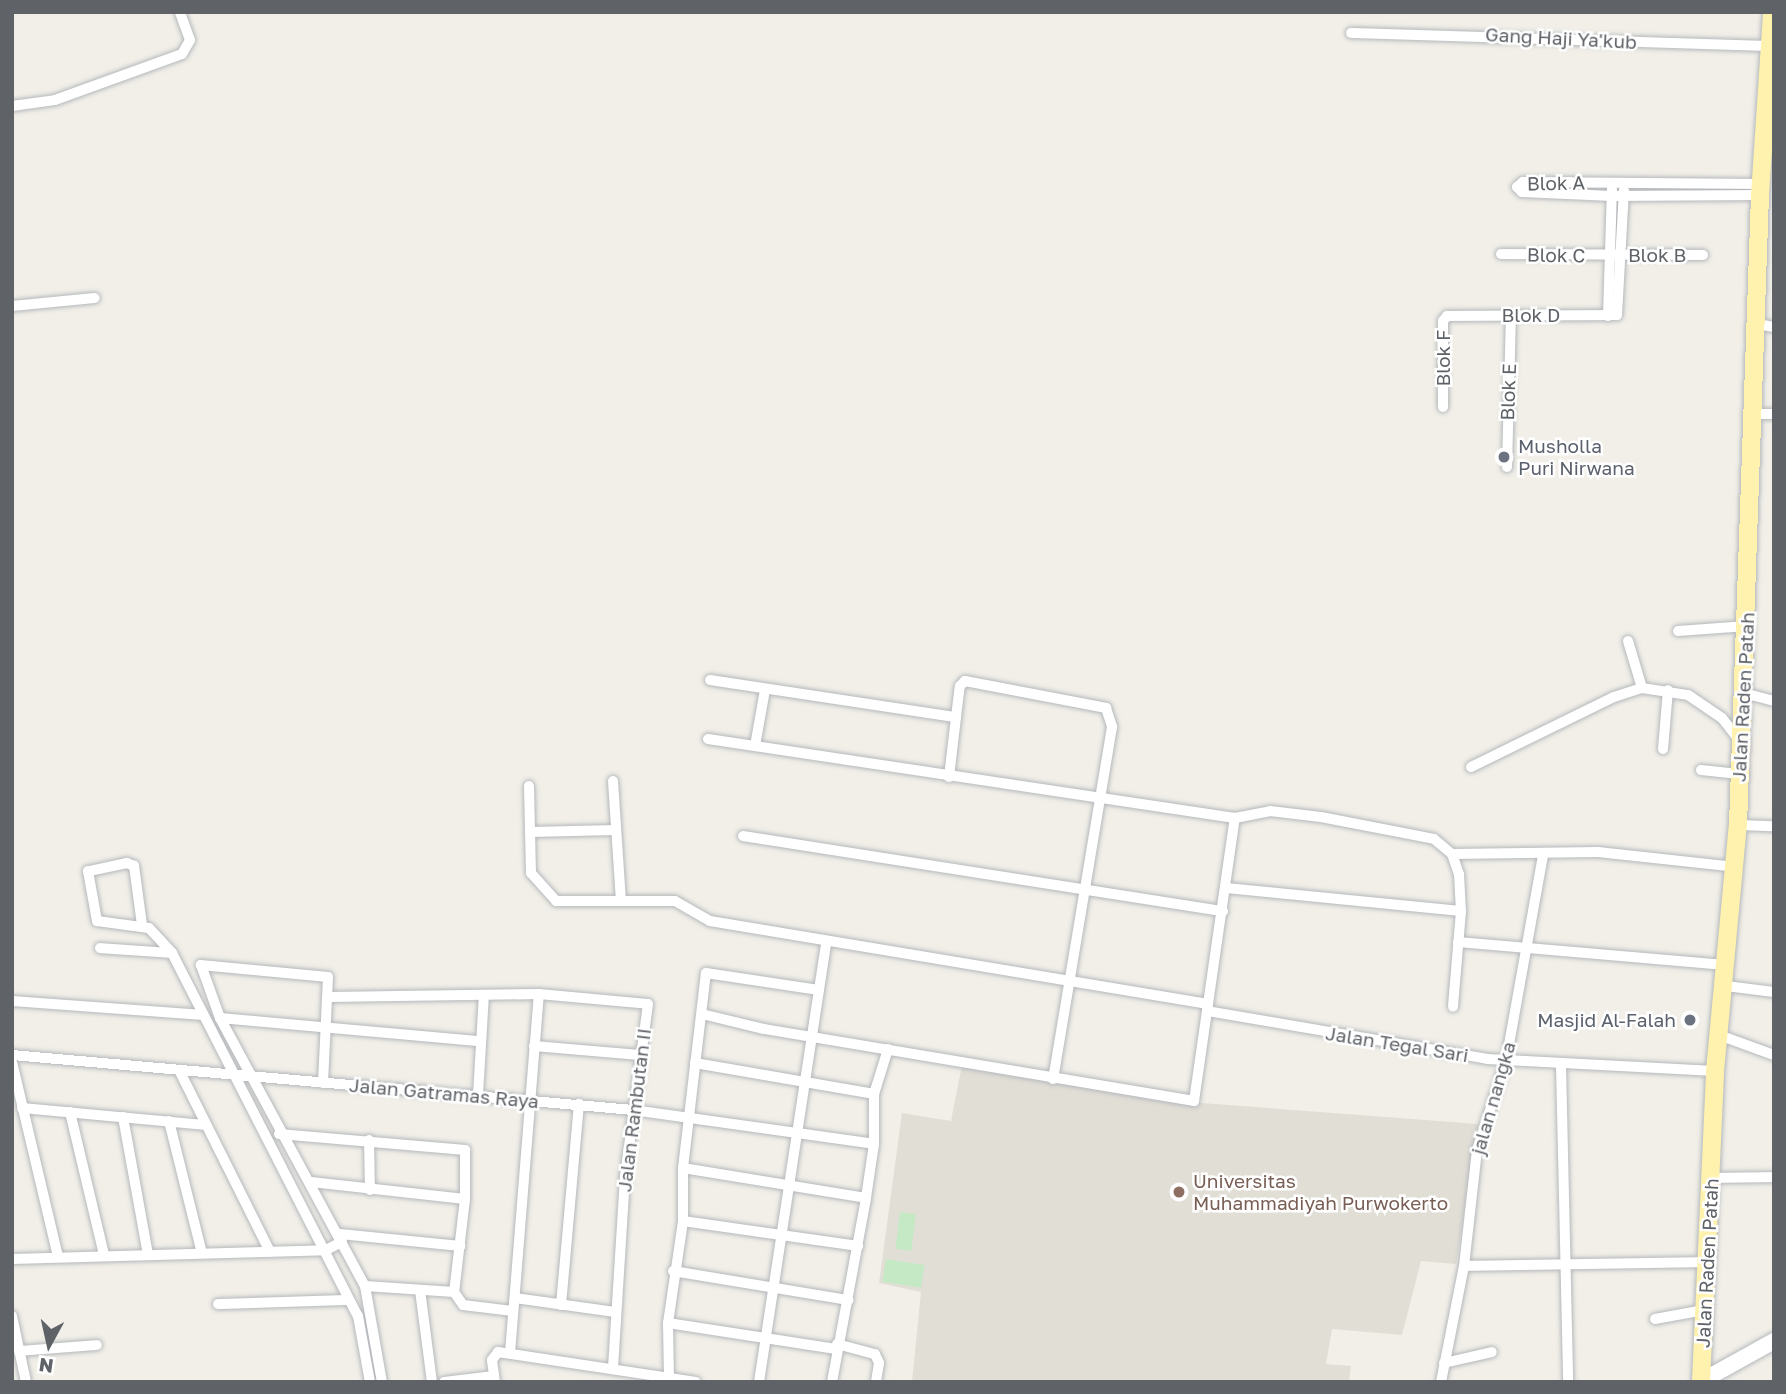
<!DOCTYPE html>
<html>
<head>
<meta charset="utf-8">
<style>
	body { margin:0 }
	#map { position:relative; width:1786px; height:1394px; overflow:hidden; background:#f1efe8; font-family:"Golos Text",sans-serif }
	div>[style] { position:absolute }
	.education>* { inset:0; background:#e1ded6 }
	.green>* { inset:0; background:#c5e8c5; transform-origin:0 0 }
	.roads { filter:drop-shadow(0 0 2px #b5b8bc) drop-shadow(0 0 2px #b5b8bc) }
	.minor>* { height:10px; margin:-5px; padding:0 5px; transform-origin:5px; border-radius:5px; background:#fff }
	.secondary>* { height:16px; margin:-8px; padding:0 8px; transform-origin:8px; border-radius:8px; background:#fff }
	.primary>* { height:18px; margin:-9px; padding:0 9px; transform-origin:9px; border-radius:9px; background:#fff2af }
	.dots>* { width:19px; height:19px; translate:-50% -50%; box-sizing:border-box; border:4px solid #fff; border-radius:50% }
	span { translate:-50% -50%; white-space:nowrap; text-align:center; line-height:1.15; -webkit-text-stroke:5px #fff; paint-order:stroke }
	.street-label { font-size:19px; color:#5f6368 }
	.worship-label { font-size:19px; color:#5b616d }
	.left { translate:0 -50%; text-align:left }
	.right { translate:-100% -50%; text-align:right }
	.education-label { font-size:19px; color:#785e54 }
	.frame { position:absolute; inset:0; border:14px solid #5f6368; pointer-events:none }
	.north { position:absolute; left:14px; top:1310px; width:70px; height:70px; -webkit-text-stroke:5px #fff; paint-order:stroke; rotate:188deg; font-size:19px; font-weight:700; line-height:28px; text-align:center; color:#5f6368 }
	.north::after { content:''; display:block; margin:auto; width:24px; height:32px; background:#5f6368; clip-path:polygon(50% 0,100% 100%,50% 72%,0 100%) }
</style>
</head>
<body>
<div id="map">
	<div class="education">
		<i style="clip-path:polygon(962px 1065px,1202px 1103px,1478px 1124px,1456px 1264px,1421px 1261px,1402px 1335px,1332px 1329px,1326px 1364px,1351px 1366px,1349px 1382px,912px 1382px,921px 1292px,879px 1283px,902px 1113px,951px 1121px)"></i>
	</div>
	<div class="green">
		<i style="left:900px;top:1212px;width:16px;height:37px;rotate:7deg"></i>
		<i style="left:886px;top:1259px;width:39px;height:23px;rotate:9deg"></i>
	</div>
	<div class="roads">
		<div class="minor">
			<i style="left:1351px;top:33px;width:420px;rotate:1.8deg"></i>
			<i style="left:12px;top:106px;width:43px;rotate:-7.9deg"></i>
			<i style="left:55px;top:100px;width:135px;rotate:-19.9deg"></i>
			<i style="left:182px;top:54px;width:16px;rotate:-60deg"></i>
			<i style="left:190px;top:40px;width:30px;rotate:-110deg"></i>
			<i style="left:1760px;top:195px;width:148px;rotate:179.6deg"></i>
			<i style="left:1612px;top:196px;width:90px;rotate:-177.5deg"></i>
			<i style="left:1522px;top:192px;width:7px;rotate:-135deg"></i>
			<i style="left:1517px;top:187px;width:8px;rotate:-40deg"></i>
			<i style="left:1523px;top:182px;width:238px;rotate:0.5deg"></i>
			<i style="left:1501px;top:254px;width:202px;rotate:0.3deg"></i>
			<i style="left:12px;top:306px;width:83px;rotate:-5.5deg"></i>
			<i style="left:1608px;top:316px;width:127px;rotate:-88.2deg"></i>
			<i style="left:1757px;top:324px;width:17px;rotate:10deg"></i>
			<i style="left:1443px;top:407px;width:86px;rotate:-90deg"></i>
			<i style="left:1443px;top:321px;width:6px;rotate:-51deg"></i>
			<i style="left:1447px;top:316px;width:170px;rotate:-0.3deg"></i>
			<i style="left:1617px;top:315px;width:125px;rotate:-86.8deg"></i>
			<i style="left:1755px;top:414px;width:19px"></i>
			<i style="left:1507px;top:467px;width:151px;rotate:-88.5deg"></i>
			<i style="left:1678px;top:631px;width:69px;rotate:-4.1deg"></i>
			<i style="left:1628px;top:641px;width:49px;rotate:73.4deg"></i>
			<i style="left:710px;top:680px;width:249px;rotate:8.6deg"></i>
			<i style="left:956px;top:717px;width:31px;rotate:-83deg"></i>
			<i style="left:960px;top:686px;width:7px;rotate:-45deg"></i>
			<i style="left:965px;top:681px;width:144px;rotate:10.8deg"></i>
			<i style="left:1106px;top:708px;width:20px;rotate:72deg"></i>
			<i style="left:1112px;top:727px;width:357px;rotate:99.5deg"></i>
			<i style="left:1744px;top:693px;width:31px;rotate:15deg"></i>
			<i style="left:708px;top:739px;width:533px;rotate:8.53deg"></i>
			<i style="left:1235px;top:818px;width:36px;rotate:-11deg"></i>
			<i style="left:1270px;top:811px;width:51px;rotate:6.7deg"></i>
			<i style="left:1321px;top:817px;width:115px;rotate:11deg"></i>
			<i style="left:1434px;top:839px;width:23px;rotate:40deg"></i>
			<i style="left:1452px;top:854px;width:21px;rotate:71deg"></i>
			<i style="left:1459px;top:874px;width:37px;rotate:87deg"></i>
			<i style="left:1461px;top:911px;width:96px;rotate:94.8deg"></i>
			<i style="left:755px;top:746px;width:57px;rotate:-79.9deg"></i>
			<i style="left:1663px;top:749px;width:59px;rotate:-85.2deg"></i>
			<i style="left:1471px;top:767px;width:159px;rotate:-26.1deg"></i>
			<i style="left:1614px;top:697px;width:29px;rotate:-18deg"></i>
			<i style="left:1642px;top:688px;width:47px;rotate:8.7deg"></i>
			<i style="left:1688px;top:695px;width:41px;rotate:34.1deg"></i>
			<i style="left:1722px;top:718px;width:29px;rotate:52deg"></i>
			<i style="left:1701px;top:770px;width:38px;rotate:6deg"></i>
			<i style="left:949px;top:777px;width:60px;rotate:-83.3deg"></i>
			<i style="left:613px;top:781px;width:120px;rotate:86.2deg"></i>
			<i style="left:529px;top:786px;width:87px;rotate:88.7deg"></i>
			<i style="left:531px;top:873px;width:38px;rotate:48deg"></i>
			<i style="left:556px;top:901px;width:119px"></i>
			<i style="left:675px;top:901px;width:40px;rotate:29.7deg"></i>
			<i style="left:710px;top:921px;width:505px;rotate:9.46deg"></i>
			<i style="left:1738px;top:825px;width:36px;rotate:2deg"></i>
			<i style="left:530px;top:832px;width:86px;rotate:-1.3deg"></i>
			<i style="left:743px;top:836px;width:486px;rotate:8.9deg"></i>
			<i style="left:1452px;top:854px;width:146px;rotate:-0.8deg"></i>
			<i style="left:1598px;top:852px;width:138px;rotate:6.2deg"></i>
			<i style="left:1226px;top:888px;width:236px;rotate:5.6deg"></i>
			<i style="left:142px;top:925px;width:60px;rotate:-97.7deg"></i>
			<i style="left:134px;top:866px;width:8px;rotate:-157deg"></i>
			<i style="left:127px;top:863px;width:40px;rotate:168deg"></i>
			<i style="left:88px;top:871px;width:51px;rotate:79.8deg"></i>
			<i style="left:97px;top:921px;width:52px;rotate:7.7deg"></i>
			<i style="left:149px;top:928px;width:34px;rotate:47deg"></i>
			<i style="left:172px;top:953px;width:408px;rotate:62.9deg"></i>
			<i style="left:358px;top:1316px;width:67px;rotate:79.7deg"></i>
			<i style="left:1458px;top:942px;width:271px;rotate:4.9deg"></i>
			<i style="left:100px;top:948px;width:72px;rotate:4deg"></i>
			<i style="left:1726px;top:986px;width:48px;rotate:7.1deg"></i>
			<i style="left:328px;top:997px;width:211px;rotate:-0.8deg"></i>
			<i style="left:539px;top:994px;width:109px;rotate:5.2deg"></i>
			<i style="left:648px;top:1004px;width:175px;rotate:97.6deg"></i>
			<i style="left:625px;top:1177px;width:192px;rotate:93.6deg"></i>
			<i style="left:12px;top:1001px;width:192px;rotate:4.2deg"></i>
			<i style="left:1207px;top:1011px;width:284px;rotate:9.7deg"></i>
			<i style="left:1487px;top:1059px;width:228px;rotate:3deg"></i>
			<i style="left:702px;top:1014px;width:64px;rotate:13.6deg"></i>
			<i style="left:764px;top:1029px;width:436px;rotate:9.5deg"></i>
			<i style="left:1194px;top:1101px;width:286px;rotate:-81.8deg"></i>
			<i style="left:220px;top:1018px;width:261px;rotate:5.1deg"></i>
			<i style="left:1719px;top:1035px;width:59px;rotate:20deg"></i>
			<i style="left:534px;top:1046px;width:106px;rotate:4.9deg"></i>
			<i style="left:12px;top:1055px;width:623px;rotate:5.06deg"></i>
			<i style="left:633px;top:1110px;width:243px;rotate:8deg"></i>
			<i style="left:12px;top:1062px;width:200px;rotate:76.7deg"></i>
			<i style="left:695px;top:1063px;width:182px;rotate:9.8deg"></i>
			<i style="left:1561px;top:1065px;width:317px;rotate:88.7deg"></i>
			<i style="left:179px;top:1070px;width:203px;rotate:63.4deg"></i>
			<i style="left:323px;top:1083px;width:106px;rotate:-87.3deg"></i>
			<i style="left:328px;top:977px;width:128px;rotate:-174.6deg"></i>
			<i style="left:201px;top:965px;width:56px;rotate:70.3deg"></i>
			<i style="left:220px;top:1018px;width:305px;rotate:61.6deg"></i>
			<i style="left:365px;top:1286px;width:97px;rotate:80deg"></i>
			<i style="left:478px;top:1095px;width:100px;rotate:-86.6deg"></i>
			<i style="left:22px;top:1108px;width:183px;rotate:5.3deg"></i>
			<i style="left:70px;top:1112px;width:147px;rotate:76.6deg"></i>
			<i style="left:123px;top:1117px;width:139px;rotate:79.7deg"></i>
			<i style="left:169px;top:1121px;width:136px;rotate:76deg"></i>
			<i style="left:279px;top:1134px;width:187px;rotate:4.9deg"></i>
			<i style="left:465px;top:1150px;width:49px;rotate:90deg"></i>
			<i style="left:465px;top:1199px;width:94px;rotate:96.7deg"></i>
			<i style="left:454px;top:1292px;width:89px;rotate:-176.1deg"></i>
			<i style="left:369px;top:1140px;width:50px;rotate:88.9deg"></i>
			<i style="left:683px;top:1168px;width:185px;rotate:9.3deg"></i>
			<i style="left:1712px;top:1178px;width:62px;rotate:-0.9deg"></i>
			<i style="left:311px;top:1182px;width:155px;rotate:6.3deg"></i>
			<i style="left:683px;top:1221px;width:177px;rotate:8.1deg"></i>
			<i style="left:340px;top:1234px;width:121px;rotate:5.7deg"></i>
			<i style="left:12px;top:1259px;width:314px;rotate:-1.6deg"></i>
			<i style="left:326px;top:1250px;width:18px;rotate:-27deg"></i>
			<i style="left:1464px;top:1266px;width:243px;rotate:-0.9deg"></i>
			<i style="left:673px;top:1271px;width:178px;rotate:9.4deg"></i>
			<i style="left:420px;top:1290px;width:93px;rotate:82.6deg"></i>
			<i style="left:454px;top:1292px;width:16px;rotate:55deg"></i>
			<i style="left:463px;top:1305px;width:50px;rotate:6.8deg"></i>
			<i style="left:515px;top:1298px;width:101px;rotate:8deg"></i>
			<i style="left:218px;top:1304px;width:130px;rotate:-1.8deg"></i>
			<i style="left:561px;top:1305px;width:202px;rotate:-84.9deg"></i>
			<i style="left:12px;top:1316px;width:67px;rotate:78deg"></i>
			<i style="left:1655px;top:1319px;width:50px;rotate:-10.4deg"></i>
			<i style="left:668px;top:1323px;width:170px;rotate:8.8deg"></i>
			<i style="left:837px;top:1344px;width:39px;rotate:15deg"></i>
			<i style="left:875px;top:1354px;width:10px;rotate:66deg"></i>
			<i style="left:879px;top:1363px;width:19px;rotate:99deg"></i>
			<i style="left:19px;top:1351px;width:78px;rotate:-4.4deg"></i>
			<i style="left:510px;top:1353px;width:360px;rotate:-85.4deg"></i>
			<i style="left:1444px;top:1363px;width:49px;rotate:-12.9deg"></i>
			<i style="left:669px;top:1377px;width:54px;rotate:-91.1deg"></i>
			<i style="left:668px;top:1323px;width:103px;rotate:-81.6deg"></i>
			<i style="left:683px;top:1221px;width:53px;rotate:-90deg"></i>
			<i style="left:683px;top:1168px;width:196px;rotate:-83.3deg"></i>
			<i style="left:706px;top:973px;width:114px;rotate:8.6deg"></i>
			<i style="left:444px;top:1382px;width:50px;rotate:-6.8deg"></i>
			<i style="left:495px;top:1382px;width:22px;rotate:-98deg"></i>
			<i style="left:492px;top:1360px;width:10px;rotate:-53deg"></i>
			<i style="left:498px;top:1352px;width:200px;rotate:8.6deg"></i>
			<i style="left:759px;top:1382px;width:445px;rotate:-81.3deg"></i>
			<i style="left:832px;top:1382px;width:187px;rotate:-79.5deg"></i>
			<i style="left:866px;top:1198px;width:55px;rotate:-81.6deg"></i>
			<i style="left:874px;top:1144px;width:50px;rotate:-90deg"></i>
			<i style="left:874px;top:1094px;width:47px;rotate:-72.7deg"></i>
			<i style="left:1441px;top:1382px;width:118px;rotate:-78.8deg"></i>
			<i style="left:1464px;top:1266px;width:117px;rotate:-83.6deg"></i>
			<i style="left:1477px;top:1150px;width:94px;rotate:-72deg"></i>
			<i style="left:1506px;top:1061px;width:208px;rotate:-79.8deg"></i>
		</div>
		<div class="secondary">
			<i style="left:1700px;top:1382px;width:85px;rotate:-29deg"></i>
		</div>
		<div class="primary">
			<i style="left:1701px;top:1382px;width:311px;rotate:-87.4deg"></i>
			<i style="left:1715px;top:1071px;width:247px;rotate:-84.7deg"></i>
			<i style="left:1738px;top:825px;width:630px;rotate:-88deg"></i>
			<i style="left:1760px;top:195px;width:183px;rotate:-86.2deg"></i>
		</div>
	</div>
	<div class="dots">
		<i style="left:1504px;top:457px;background:#6b7280"></i>
		<i style="left:1690px;top:1020px;background:#6b7280"></i>
		<i style="left:1179px;top:1192px;background:#8d6e63"></i>
	</div>
	<div class="street-label">
		<span style="left:1561px;top:38px;rotate:3deg">Gang Haji Ya'kub</span>
		<span style="left:1556px;top:183px;rotate:-1deg">Blok A</span>
		<span style="left:1556px;top:255px;rotate:1deg">Blok C</span>
		<span style="left:1657px;top:255px">Blok B</span>
		<span style="left:1531px;top:315px">Blok D</span>
		<span style="left:1443px;top:358px;rotate:-90deg">Blok F</span>
		<span style="left:1508px;top:392px;rotate:-88deg">Blok E</span>
		<span style="left:1743px;top:697px;rotate:-87deg">Jalan Raden Patah</span>
		<span style="left:1397px;top:1044px;rotate:9deg">Jalan Tegal Sari</span>
		<span style="left:444px;top:1093px;rotate:5deg">Jalan Gatramas Raya</span>
		<span style="left:1493px;top:1098px;rotate:-74deg">jalan nangka</span>
		<span style="left:634px;top:1110px;rotate:-83deg">Jalan Rambutan II</span>
		<span style="left:1707px;top:1263px;rotate:-87deg">Jalan Raden Patah</span>
	</div>
	<div class="worship-label">
		<span class="left" style="left:1518px;top:457px">Musholla<br>Puri Nirwana</span>
		<span class="right" style="left:1676px;top:1020px">Masjid Al-Falah</span>
	</div>
	<div class="education-label">
		<span class="left" style="left:1193px;top:1192px">Universitas<br>Muhammadiyah Purwokerto</span>
	</div>
	<div class="frame"></div>
	<div class="north">N</div>
</div>
</body>
</html>
